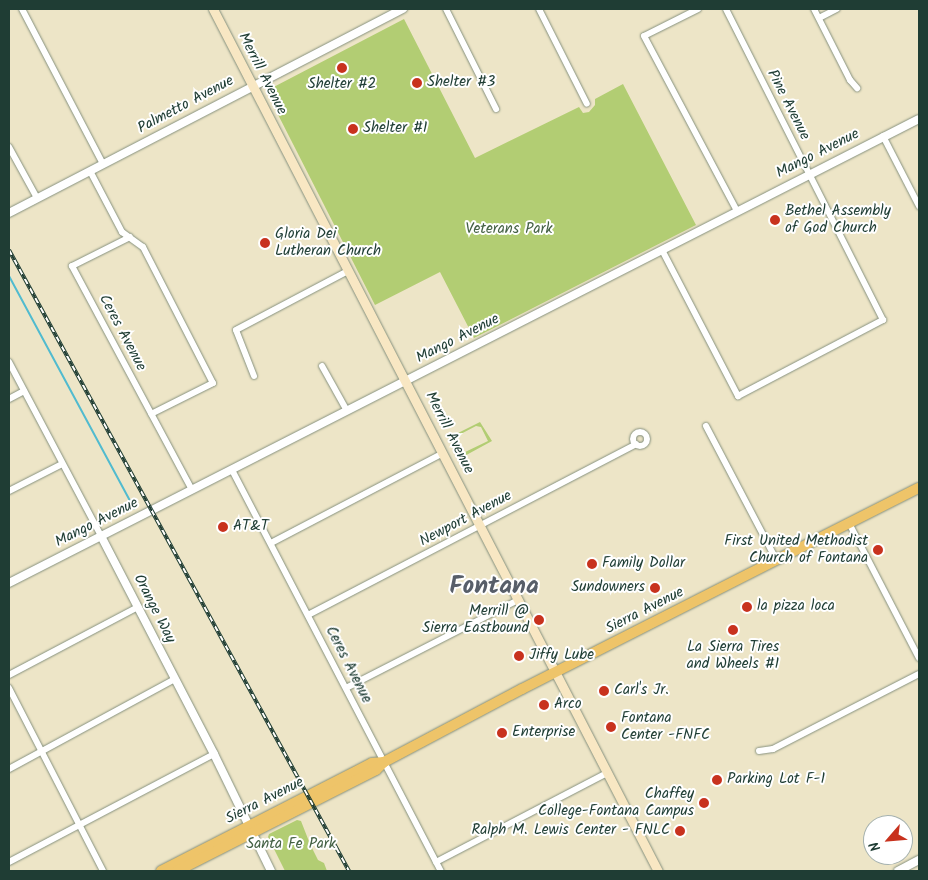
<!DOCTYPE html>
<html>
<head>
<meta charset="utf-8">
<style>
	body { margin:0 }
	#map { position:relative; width:928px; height:880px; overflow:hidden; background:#ede5c7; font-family:Kalam,sans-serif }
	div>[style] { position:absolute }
	.green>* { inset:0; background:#b2cd73 }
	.stream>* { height:2px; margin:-1px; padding:0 1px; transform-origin:1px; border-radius:1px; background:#51bbcf }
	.roads { filter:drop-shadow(0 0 1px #86917e) drop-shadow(0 0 1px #86917e) }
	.minor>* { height:6px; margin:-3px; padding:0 3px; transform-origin:3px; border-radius:3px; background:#fff }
	.minor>.ring { margin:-3px; padding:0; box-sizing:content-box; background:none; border:6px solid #fff; border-radius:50% }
	.tertiary>* { height:8px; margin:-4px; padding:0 4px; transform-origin:4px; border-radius:4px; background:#fff }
	.secondary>* { height:9px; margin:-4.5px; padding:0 4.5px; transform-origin:4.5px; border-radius:4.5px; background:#f8e7c3 }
	.primary>* { height:10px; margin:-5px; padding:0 5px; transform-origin:5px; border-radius:5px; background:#eec469 }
	.rail>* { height:4px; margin-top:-2px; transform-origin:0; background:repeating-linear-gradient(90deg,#fff 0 5.5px,#1f3d34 0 11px); box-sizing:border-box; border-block:1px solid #1f3d34 }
	.dots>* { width:14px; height:14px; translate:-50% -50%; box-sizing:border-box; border:2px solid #fff; border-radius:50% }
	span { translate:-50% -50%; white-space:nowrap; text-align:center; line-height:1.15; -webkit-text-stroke:4px #fff; paint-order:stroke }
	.street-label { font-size:15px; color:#1f3d34 }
	.poi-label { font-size:15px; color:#1f3d34 }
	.left { translate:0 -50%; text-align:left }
	.right { translate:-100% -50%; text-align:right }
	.park-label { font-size:15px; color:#446144 }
	.town-label { font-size:25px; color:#575e69; font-weight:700 }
	.frame { position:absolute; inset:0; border:10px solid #1f3d34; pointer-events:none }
	.north { position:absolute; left:863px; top:815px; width:50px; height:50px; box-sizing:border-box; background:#fff; border:1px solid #a5b1ae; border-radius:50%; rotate:243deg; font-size:14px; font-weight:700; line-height:20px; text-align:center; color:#1f3d34 }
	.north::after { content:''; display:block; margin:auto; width:18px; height:22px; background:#c8321e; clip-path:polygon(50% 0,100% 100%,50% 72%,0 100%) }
</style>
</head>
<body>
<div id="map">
	<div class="green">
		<i style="clip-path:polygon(404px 19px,475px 158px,579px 107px,583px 113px,589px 112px,595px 105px,595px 99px,623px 84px,696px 225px,474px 338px,440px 272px,375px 305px,266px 91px)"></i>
		<i style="clip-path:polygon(evenodd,480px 422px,492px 441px,459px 459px,448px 438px,480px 422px,476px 426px,481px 427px,488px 441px,461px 454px,456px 447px,455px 437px,476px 426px)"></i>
		<i style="clip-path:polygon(297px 820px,301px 821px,310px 844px,318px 860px,324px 863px,327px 871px,285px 871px,268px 837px,269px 834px)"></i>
	</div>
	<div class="stream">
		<i style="left:9px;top:276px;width:264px;rotate:61.7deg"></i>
	</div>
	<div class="roads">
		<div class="minor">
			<i style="left:22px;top:9px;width:175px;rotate:62.4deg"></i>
			<i style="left:446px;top:9px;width:112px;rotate:63.4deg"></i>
			<i style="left:539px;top:9px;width:106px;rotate:63.2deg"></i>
			<i style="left:698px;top:9px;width:60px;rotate:153.4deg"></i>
			<i style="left:644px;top:36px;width:198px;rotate:62deg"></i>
			<i style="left:814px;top:9px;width:80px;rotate:63.1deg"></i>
			<i style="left:850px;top:80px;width:11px;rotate:49deg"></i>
			<i style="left:819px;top:18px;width:20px;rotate:-27deg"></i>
			<i style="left:883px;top:136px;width:79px;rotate:62.8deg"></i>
			<i style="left:9px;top:147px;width:58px;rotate:61.2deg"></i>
			<i style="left:90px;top:171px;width:69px;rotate:62.3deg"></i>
			<i style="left:122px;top:232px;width:26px;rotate:36deg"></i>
			<i style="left:143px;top:247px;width:153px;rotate:62.8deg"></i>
			<i style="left:213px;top:383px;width:69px;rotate:153.4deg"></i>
			<i style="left:130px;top:237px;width:65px;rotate:153.4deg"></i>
			<i style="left:72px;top:266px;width:254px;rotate:61.8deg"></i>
			<i style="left:662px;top:250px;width:165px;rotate:62.5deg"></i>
			<i style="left:738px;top:396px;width:164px;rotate:-27.7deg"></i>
			<i style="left:883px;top:320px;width:348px;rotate:-116.8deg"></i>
			<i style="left:9px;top:362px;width:197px;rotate:62.1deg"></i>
			<i style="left:322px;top:366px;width:51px;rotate:60.9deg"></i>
			<i style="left:254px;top:376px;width:49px;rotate:-111.4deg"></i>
			<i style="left:236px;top:330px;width:127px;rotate:-27.8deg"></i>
			<i style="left:9px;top:399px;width:17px;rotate:-28deg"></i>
			<i style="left:706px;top:426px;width:153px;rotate:62.3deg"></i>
			<i class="ring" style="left:633px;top:432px;width:8px;height:8px"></i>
			<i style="left:232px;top:470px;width:452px;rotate:62.5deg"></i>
			<i style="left:9px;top:491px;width:59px;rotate:-27deg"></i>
			<i style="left:849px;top:523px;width:152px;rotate:62.6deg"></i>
			<i style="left:271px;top:543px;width:194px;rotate:-27.6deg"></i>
			<i style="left:308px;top:615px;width:370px;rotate:-27.5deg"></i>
			<i style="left:9px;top:675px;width:146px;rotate:-27.8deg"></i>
			<i style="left:9px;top:688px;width:206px;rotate:62.8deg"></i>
			<i style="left:346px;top:688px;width:193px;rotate:-27.1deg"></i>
			<i style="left:759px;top:751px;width:14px;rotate:-8deg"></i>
			<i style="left:773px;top:749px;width:164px;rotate:-27.2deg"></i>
			<i style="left:9px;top:769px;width:189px;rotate:-28.5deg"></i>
			<i style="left:9px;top:862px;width:232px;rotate:-27.8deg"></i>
			<i style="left:436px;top:862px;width:193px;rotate:-27.5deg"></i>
		</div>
		<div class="tertiary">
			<i style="left:9px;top:213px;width:444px;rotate:-27.4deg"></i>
			<i style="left:101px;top:536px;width:246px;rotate:62.6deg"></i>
			<i style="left:214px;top:754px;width:130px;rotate:64deg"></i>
			<i style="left:9px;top:583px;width:1021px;rotate:-27.02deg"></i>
			<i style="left:898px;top:871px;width:24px;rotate:-28deg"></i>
		</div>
		<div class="secondary">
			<i style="left:213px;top:9px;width:970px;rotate:62.7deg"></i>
		</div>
		<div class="primary">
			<i style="left:161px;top:871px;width:237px;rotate:-27.1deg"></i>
			<i style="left:372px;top:763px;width:12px;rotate:-5deg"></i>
			<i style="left:177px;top:871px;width:223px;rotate:-26.9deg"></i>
			<i style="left:376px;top:770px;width:11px;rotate:-45deg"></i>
			<i style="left:384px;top:762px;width:156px;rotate:-27.9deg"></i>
			<i style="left:522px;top:689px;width:445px;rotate:-26.9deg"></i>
		</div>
	</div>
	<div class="rail">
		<i style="left:9px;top:250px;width:708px;rotate:61.3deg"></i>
	</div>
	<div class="dots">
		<i style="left:342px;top:68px;background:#c8321e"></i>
		<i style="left:417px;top:83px;background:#c8321e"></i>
		<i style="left:353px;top:129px;background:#c8321e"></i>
		<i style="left:775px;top:220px;background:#c8321e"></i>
		<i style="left:265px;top:243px;background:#c8321e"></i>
		<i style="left:223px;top:527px;background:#c8321e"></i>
		<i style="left:878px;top:550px;background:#c8321e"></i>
		<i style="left:592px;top:564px;background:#c8321e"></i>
		<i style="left:655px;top:588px;background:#c8321e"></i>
		<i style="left:747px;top:607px;background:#c8321e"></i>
		<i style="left:539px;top:620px;background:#c8321e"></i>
		<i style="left:733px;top:630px;background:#c8321e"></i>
		<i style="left:519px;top:656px;background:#c8321e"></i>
		<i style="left:604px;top:691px;background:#c8321e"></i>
		<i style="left:544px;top:705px;background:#c8321e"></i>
		<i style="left:611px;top:727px;background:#c8321e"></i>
		<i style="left:502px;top:733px;background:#c8321e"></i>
		<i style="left:717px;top:780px;background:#c8321e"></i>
		<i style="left:704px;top:803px;background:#c8321e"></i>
		<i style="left:680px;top:831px;background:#c8321e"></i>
	</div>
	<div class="street-label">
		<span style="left:262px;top:74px;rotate:63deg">Merrill Avenue</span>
		<span style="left:186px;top:105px;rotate:-28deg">Palmetto Avenue</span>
		<span style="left:788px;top:105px;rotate:63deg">Pine Avenue</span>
		<span style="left:818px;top:154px;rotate:-27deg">Mango Avenue</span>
		<span style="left:122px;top:333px;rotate:62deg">Ceres Avenue</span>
		<span style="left:458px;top:339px;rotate:-27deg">Mango Avenue</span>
		<span style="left:449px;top:433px;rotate:63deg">Merrill Avenue</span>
		<span style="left:466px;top:519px;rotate:-28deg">Newport Avenue</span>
		<span style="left:97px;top:523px;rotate:-27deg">Mango Avenue</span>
		<span style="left:154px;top:609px;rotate:63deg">Orange Way</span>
		<span style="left:645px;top:611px;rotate:-27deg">Sierra Avenue</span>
		<span style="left:348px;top:665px;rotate:63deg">Ceres Avenue</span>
		<span style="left:265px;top:801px;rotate:-27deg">Sierra Avenue</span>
	</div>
	<div class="poi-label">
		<span class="left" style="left:427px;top:83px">Shelter #3</span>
		<span style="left:342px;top:85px">Shelter #2</span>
		<span class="left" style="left:363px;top:129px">Shelter #1</span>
		<span class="left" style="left:785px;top:220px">Bethel Assembly<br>of God Church</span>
		<span class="left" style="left:275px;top:243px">Gloria Dei<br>Lutheran Church</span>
		<span class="left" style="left:233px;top:527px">AT&amp;T</span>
		<span class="right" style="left:868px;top:550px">First United Methodist<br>Church of Fontana</span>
		<span class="left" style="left:602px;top:564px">Family Dollar</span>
		<span class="right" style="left:645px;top:588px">Sundowners</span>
		<span class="left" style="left:757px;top:607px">la pizza loca</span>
		<span class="right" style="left:529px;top:620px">Merrill @<br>Sierra Eastbound</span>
		<span style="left:733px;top:656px">La Sierra Tires<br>and Wheels #1</span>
		<span class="left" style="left:529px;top:656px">Jiffy Lube</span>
		<span class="left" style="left:614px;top:691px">Carl's Jr.</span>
		<span class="left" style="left:554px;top:705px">Arco</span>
		<span class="left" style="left:621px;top:727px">Fontana<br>Center -FNFC</span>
		<span class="left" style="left:512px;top:733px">Enterprise</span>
		<span class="left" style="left:727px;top:780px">Parking Lot F-1</span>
		<span class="right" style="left:694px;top:803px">Chaffey<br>College-Fontana Campus</span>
		<span class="right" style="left:670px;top:831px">Ralph M. Lewis Center - FNLC</span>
	</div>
	<div class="park-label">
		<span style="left:509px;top:230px">Veterans Park</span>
		<span style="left:291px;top:845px">Santa Fe Park</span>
	</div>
	<div class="town-label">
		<span style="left:494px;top:586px">Fontana</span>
	</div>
	<div class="frame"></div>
	<div class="north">N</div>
</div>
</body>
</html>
